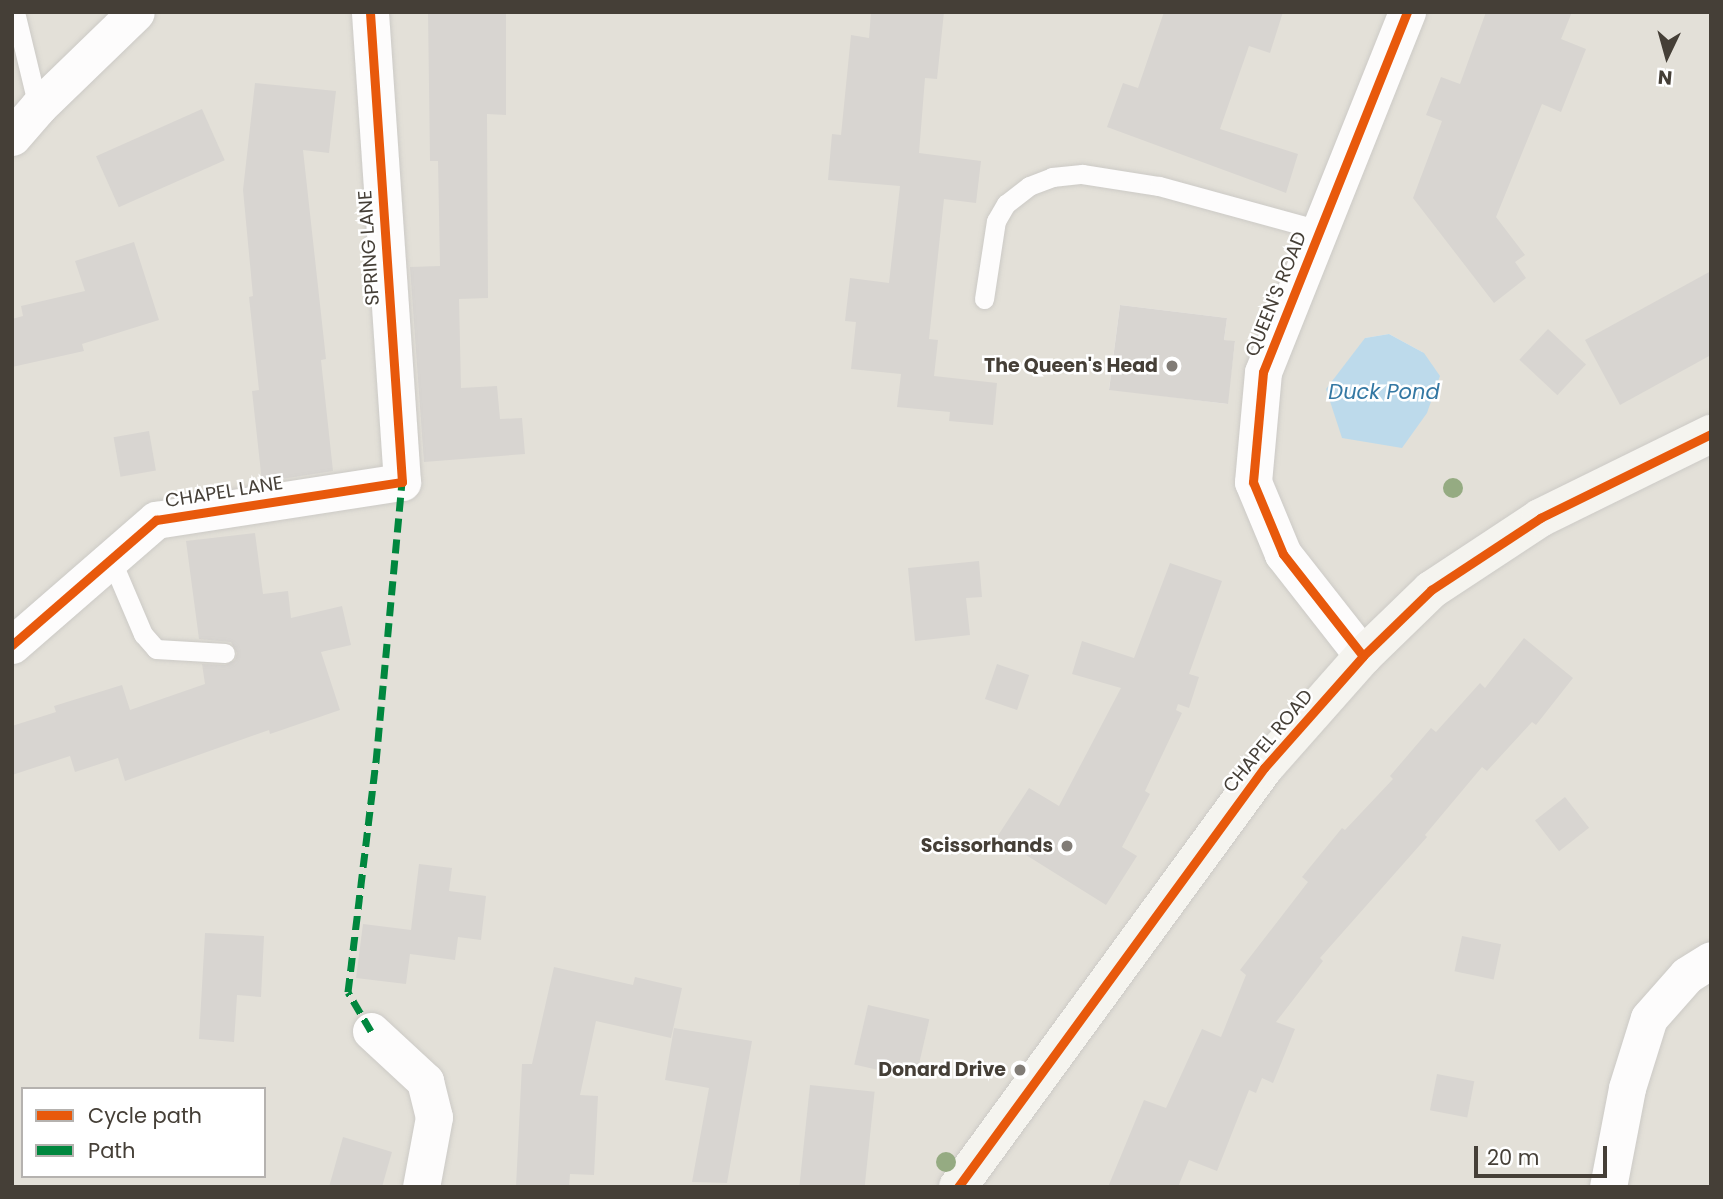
<!DOCTYPE html>
<html>
<head>
<meta charset="utf-8">
<style>
	body { margin:0 }
	#map { position:relative; width:1723px; height:1199px; overflow:hidden; background:#f0eeea; font-family:Poppins,sans-serif }
	div>[style] { position:absolute }
	.residential>* { inset:0; background:#e3e0d8 }
	.water>* { inset:0; background:#bddaeb }
	.building>* { inset:0; background:#d8d5d1; transform-origin:0 0 }
	.roads { filter:drop-shadow(0 0 2px #cccac6) drop-shadow(0 0 2px #cccac6) }
	.lane>* { height:19px; margin:-9.5px; padding:0 9.5px; transform-origin:9.5px; border-radius:9.5px; background:#fdfcfc }
	.street>* { height:37px; margin:-18.5px; padding:0 18.5px; transform-origin:18.5px; border-radius:18.5px; background:#fdfcfc }
	.secondary>* { height:38px; margin:-19px; padding:0 19px; transform-origin:19px; border-radius:19px; background:#f5f4ef }
	.quiet>* { height:7px; margin-top:-3.5px; transform-origin:0; background:repeating-linear-gradient(90deg,#00873e 0 14px,transparent 0 21px) }
	.cycleway>* { height:9px; margin:-4.5px; padding:0 4.5px; transform-origin:4.5px; border-radius:4.5px; background:#e8590c }
	.trees>* { width:20px; height:20px; margin:-10px; border-radius:50%; background:#95ab82 }
	.dots>* { width:19px; height:19px; translate:-50% -50%; box-sizing:border-box; border:4px solid #fff; border-radius:50% }
	span { translate:-50% -50%; white-space:nowrap; text-align:center; line-height:1.15; -webkit-text-stroke:5px #fff; paint-order:stroke }
	.street-label { font-size:19px; color:#453f37 }
	.poi-label { font-size:19px; color:#453f37; font-weight:700 }
	.right { translate:-100% -50%; text-align:right }
	.water-label { font-size:21px; color:#3478a3; font-style:italic }
	.frame { position:absolute; inset:0; border:14px solid #453f37; pointer-events:none }
	.legend { position:absolute; left:21px; top:1087px; width:245px; height:91px; box-sizing:border-box; background:#fff; border:2px solid #b5b2af; margin:0; padding:9px 12px; list-style:none; font-size:21px; color:#453f37 }
	.legend li { display:flex; align-items:center; gap:14px; height:35px }
	.legend b { width:35px; border:2px solid #b5b2af }
	.north { position:absolute; left:1632px; top:21px; width:70px; height:70px; -webkit-text-stroke:5px #fff; paint-order:stroke; rotate:185deg; font-size:19px; font-weight:700; line-height:28px; text-align:center; color:#453f37 }
	.north::after { content:''; display:block; margin:auto; width:24px; height:32px; background:#453f37; clip-path:polygon(50% 0,100% 100%,50% 72%,0 100%) }
	.scale { position:absolute; left:1474px; top:1146px; width:133px; height:32px; box-sizing:border-box; border:4px solid #453f37; border-top:0; padding-left:9px; font-size:21px; line-height:24px; white-space:nowrap; color:#453f37; -webkit-text-stroke:5px #fff; paint-order:stroke }
</style>
</head>
<body>
<div id="map">
	<div class="residential">
		<i style="clip-path:polygon(evenodd,12px 12px,1711px 12px,1711px 1187px,12px 1187px,12px 12px,1120px 305px,1227px 318px,1224px 340px,1235px 342px,1227px 404px,1109px 389px,1120px 305px,12px 12px,1389px 334px,1424px 353px,1365px 338px,1389px 334px,12px 12px,23px 1089px,264px 1089px,264px 1176px,23px 1176px,23px 1089px)"></i>
	</div>
	<div class="water">
		<i style="clip-path:polygon(1389px 334px,1424px 353px,1440px 376px,1427px 413px,1402px 448px,1342px 438px,1326px 389px,1365px 338px)"></i>
	</div>
	<div class="building">
		<i style="clip-path:polygon(428px 12px,506px 12px,506px 115px,487px 114px,488px 298px,459px 299px,461px 388px,497px 386px,500px 419px,522px 418px,525px 454px,424px 462px,410px 267px,440px 266px,438px 161px,430px 161px)"></i>
		<i style="clip-path:polygon(871px 12px,944px 12px,937px 79px,925px 78px,919px 153px,981px 161px,976px 203px,944px 199px,929px 339px,938px 340px,934px 376px,997px 383px,993px 425px,949px 421px,950px 412px,897px 407px,901px 374px,851px 369px,856px 322px,845px 321px,850px 278px,889px 283px,900px 186px,828px 180px,832px 134px,841px 135px,851px 35px,869px 38px)"></i>
		<i style="clip-path:polygon(1164px 12px,1283px 12px,1270px 53px,1249px 46px,1220px 129px,1298px 154px,1286px 193px,1107px 127px,1123px 83px,1138px 88px)"></i>
		<i style="clip-path:polygon(1486px 12px,1572px 12px,1561px 39px,1586px 49px,1561px 112px,1542px 104px,1496px 217px,1525px 255px,1515px 262px,1526px 278px,1494px 303px,1413px 198px,1442px 121px,1426px 115px,1441px 77px,1460px 84px)"></i>
		<i style="clip-path:polygon(255px 83px,336px 91px,329px 153px,303px 150px,326px 359px,321px 360px,333px 471px,262px 482px,252px 391px,259px 390px,249px 297px,253px 296px,243px 190px)"></i>
		<i style="left:202px;top:109px;width:56px;height:116px;rotate:66deg"></i>
		<i style="clip-path:polygon(134px 242px,159px 320px,82px 344px,84px 351px,12px 367px,12px 319px,23px 316px,21px 306px,85px 291px,75px 261px)"></i>
		<i style="clip-path:polygon(1711px 271px,1711px 355px,1620px 405px,1585px 340px)"></i>
		<i style="clip-path:polygon(1120px 305px,1227px 318px,1224px 340px,1235px 341px,1228px 404px,1109px 390px)"></i>
		<i style="left:1548px;top:329px;width:52px;height:42px;rotate:43deg"></i>
		<i style="left:149px;top:431px;width:40px;height:36px;rotate:80deg"></i>
		<i style="clip-path:polygon(255px 533px,263px 594px,288px 591px,291px 618px,342px 606px,351px 645px,321px 652px,340px 710px,270px 734px,269px 730px,125px 781px,118px 758px,75px 772px,70px 756px,12px 775px,12px 726px,56px 712px,54px 706px,122px 685px,130px 710px,205px 684px,202px 664px,225px 665px,235px 660px,237px 653px,231px 642px,199px 639px,186px 541px)"></i>
		<i style="clip-path:polygon(979px 561px,982px 597px,966px 598px,970px 635px,915px 641px,908px 568px)"></i>
		<i style="clip-path:polygon(1170px 563px,1222px 581px,1189px 674px,1199px 677px,1189px 708px,1178px 704px,1176px 710px,1182px 713px,1145px 791px,1150px 794px,1122px 847px,1137px 856px,1106px 905px,997px 837px,1029px 788px,1059px 806px,1121px 688px,1072px 674px,1082px 641px,1134px 658px)"></i>
		<i style="clip-path:polygon(1524px 638px,1573px 678px,1536px 725px,1532px 722px,1487px 771px,1482px 767px,1425px 835px,1427px 837px,1320px 958px,1323px 961px,1276px 1022px,1295px 1029px,1273px 1083px,1262px 1078px,1256px 1093px,1249px 1090px,1217px 1171px,1189px 1160px,1178px 1187px,1108px 1187px,1144px 1100px,1166px 1108px,1202px 1029px,1221px 1037px,1246px 975px,1240px 970px,1308px 882px,1302px 877px,1342px 828px,1345px 830px,1393px 779px,1390px 776px,1431px 728px,1436px 732px,1480px 683px,1485px 688px)"></i>
		<i style="left:997px;top:664px;width:34px;height:37px;rotate:19deg"></i>
		<i style="left:1565px;top:797px;width:39px;height:38px;rotate:52deg"></i>
		<i style="clip-path:polygon(419px 864px,452px 868px,449px 891px,486px 896px,481px 940px,458px 937px,455px 960px,410px 954px,406px 984px,356px 978px,363px 924px,411px 930px)"></i>
		<i style="clip-path:polygon(205px 933px,264px 936px,261px 997px,237px 995px,234px 1042px,199px 1039px)"></i>
		<i style="left:1462px;top:936px;width:40px;height:36px;rotate:12deg"></i>
		<i style="clip-path:polygon(554px 967px,633px 985px,635px 977px,682px 988px,671px 1038px,596px 1021px,580px 1095px,598px 1096px,594px 1175px,570px 1174px,569px 1187px,516px 1187px,522px 1064px,532px 1064px)"></i>
		<i style="left:868px;top:1005px;width:63px;height:61px;rotate:13deg"></i>
		<i style="clip-path:polygon(674px 1028px,752px 1041px,727px 1183px,692px 1182px,709px 1088px,665px 1080px)"></i>
		<i style="left:1437px;top:1074px;width:38px;height:37px;rotate:11deg"></i>
		<i style="left:810px;top:1085px;width:65px;height:103px;rotate:6deg"></i>
		<i style="clip-path:polygon(343px 1137px,392px 1152px,382px 1187px,329px 1187px)"></i>
	</div>
	<div class="roads">
		<div class="lane">
			<i style="left:15px;top:12px;width:98px;rotate:76.4deg"></i>
			<i style="left:984px;top:299px;width:79px;rotate:-81.3deg"></i>
			<i style="left:996px;top:221px;width:20px;rotate:-60deg"></i>
			<i style="left:1006px;top:204px;width:29px;rotate:-38deg"></i>
			<i style="left:1029px;top:186px;width:25px;rotate:-21deg"></i>
			<i style="left:1052px;top:177px;width:30px;rotate:-6deg"></i>
			<i style="left:1082px;top:174px;width:78px;rotate:8.9deg"></i>
			<i style="left:1159px;top:186px;width:167px;rotate:15.3deg"></i>
			<i style="left:111px;top:559px;width:82px;rotate:66.9deg"></i>
			<i style="left:143px;top:634px;width:20px;rotate:49deg"></i>
			<i style="left:156px;top:649px;width:69px;rotate:3.3deg"></i>
		</div>
		<div class="street">
			<i style="left:12px;top:137px;width:40px;rotate:-49deg"></i>
			<i style="left:38px;top:107px;width:136px;rotate:-44.1deg"></i>
			<i style="left:12px;top:645px;width:191px;rotate:-41deg"></i>
			<i style="left:156px;top:520px;width:249px;rotate:-8.8deg"></i>
			<i style="left:402px;top:482px;width:471px;rotate:-93.9deg"></i>
			<i style="left:1363px;top:656px;width:130px;rotate:-128.1deg"></i>
			<i style="left:1283px;top:554px;width:78px;rotate:-112.6deg"></i>
			<i style="left:1253px;top:482px;width:110px;rotate:-84.8deg"></i>
			<i style="left:1263px;top:372px;width:388px;rotate:-68.2deg"></i>
			<i style="left:371px;top:1031px;width:74px;rotate:42.8deg"></i>
			<i style="left:425px;top:1081px;width:37px;rotate:76deg"></i>
			<i style="left:434px;top:1117px;width:71px;rotate:100.5deg"></i>
			<i style="left:1608px;top:1187px;width:101px;rotate:-79.1deg"></i>
			<i style="left:1627px;top:1088px;width:73px;rotate:-72.6deg"></i>
			<i style="left:1649px;top:1018px;width:57px;rotate:-48.5deg"></i>
			<i style="left:1687px;top:975px;width:28px;rotate:-32deg"></i>
		</div>
		<div class="secondary">
			<i style="left:958px;top:1187px;width:519px;rotate:-53.86deg"></i>
			<i style="left:1264px;top:768px;width:149px;rotate:-48.5deg"></i>
			<i style="left:1363px;top:656px;width:95px;rotate:-44.1deg"></i>
			<i style="left:1431px;top:590px;width:131px;rotate:-33.4deg"></i>
			<i style="left:1540px;top:518px;width:191px;rotate:-26.2deg"></i>
		</div>
	</div>
	<div class="quiet">
		<i style="left:371px;top:1031px;width:45px;rotate:-120.5deg"></i>
		<i style="left:348px;top:992px;width:232px;rotate:-83.1deg"></i>
		<i style="left:376px;top:762px;width:281px;rotate:-84.7deg"></i>
	</div>
	<div class="cycleway">
		<i style="left:12px;top:645px;width:191px;rotate:-41deg"></i>
		<i style="left:156px;top:520px;width:249px;rotate:-8.8deg"></i>
		<i style="left:402px;top:482px;width:471px;rotate:-93.9deg"></i>
		<i style="left:1363px;top:656px;width:130px;rotate:-128.1deg"></i>
		<i style="left:1283px;top:554px;width:78px;rotate:-112.6deg"></i>
		<i style="left:1253px;top:482px;width:110px;rotate:-84.8deg"></i>
		<i style="left:1263px;top:372px;width:388px;rotate:-68.2deg"></i>
		<i style="left:958px;top:1187px;width:519px;rotate:-53.86deg"></i>
		<i style="left:1264px;top:768px;width:149px;rotate:-48.5deg"></i>
		<i style="left:1363px;top:656px;width:95px;rotate:-44.1deg"></i>
		<i style="left:1431px;top:590px;width:131px;rotate:-33.4deg"></i>
		<i style="left:1540px;top:518px;width:191px;rotate:-26.2deg"></i>
	</div>
	<div class="trees">
		<i style="left:1453px;top:488px"></i>
		<i style="left:946px;top:1162px"></i>
	</div>
	<div class="dots">
		<i style="left:1172px;top:366px;background:#817c76"></i>
		<i style="left:1067px;top:846px;background:#817c76"></i>
		<i style="left:1020px;top:1070px;background:#817c76"></i>
	</div>
	<div class="street-label">
		<span style="left:369px;top:248px;rotate:-94deg">SPRING LANE</span>
		<span style="left:1276px;top:294px;rotate:-68deg">QUEEN'S ROAD</span>
		<span style="left:224px;top:492px;rotate:-9deg">CHAPEL LANE</span>
		<span style="left:1268px;top:741px;rotate:-50deg">CHAPEL ROAD</span>
	</div>
	<div class="poi-label">
		<span class="right" style="left:1158px;top:366px">The Queen's Head</span>
		<span class="right" style="left:1053px;top:846px">Scissorhands</span>
		<span class="right" style="left:1006px;top:1070px">Donard Drive</span>
	</div>
	<div class="water-label">
		<span style="left:1384px;top:392px">Duck Pond</span>
	</div>
	<div class="frame"></div>
	<ul class="legend">
	<li><b style="height:9px;background:#e8590c"></b>Cycle path</li>
	<li><b style="height:9px;background:#00873e"></b>Path</li>
	</ul>
	<div class="north">N</div>
	<div class="scale">20 m</div>
</div>
</body>
</html>
